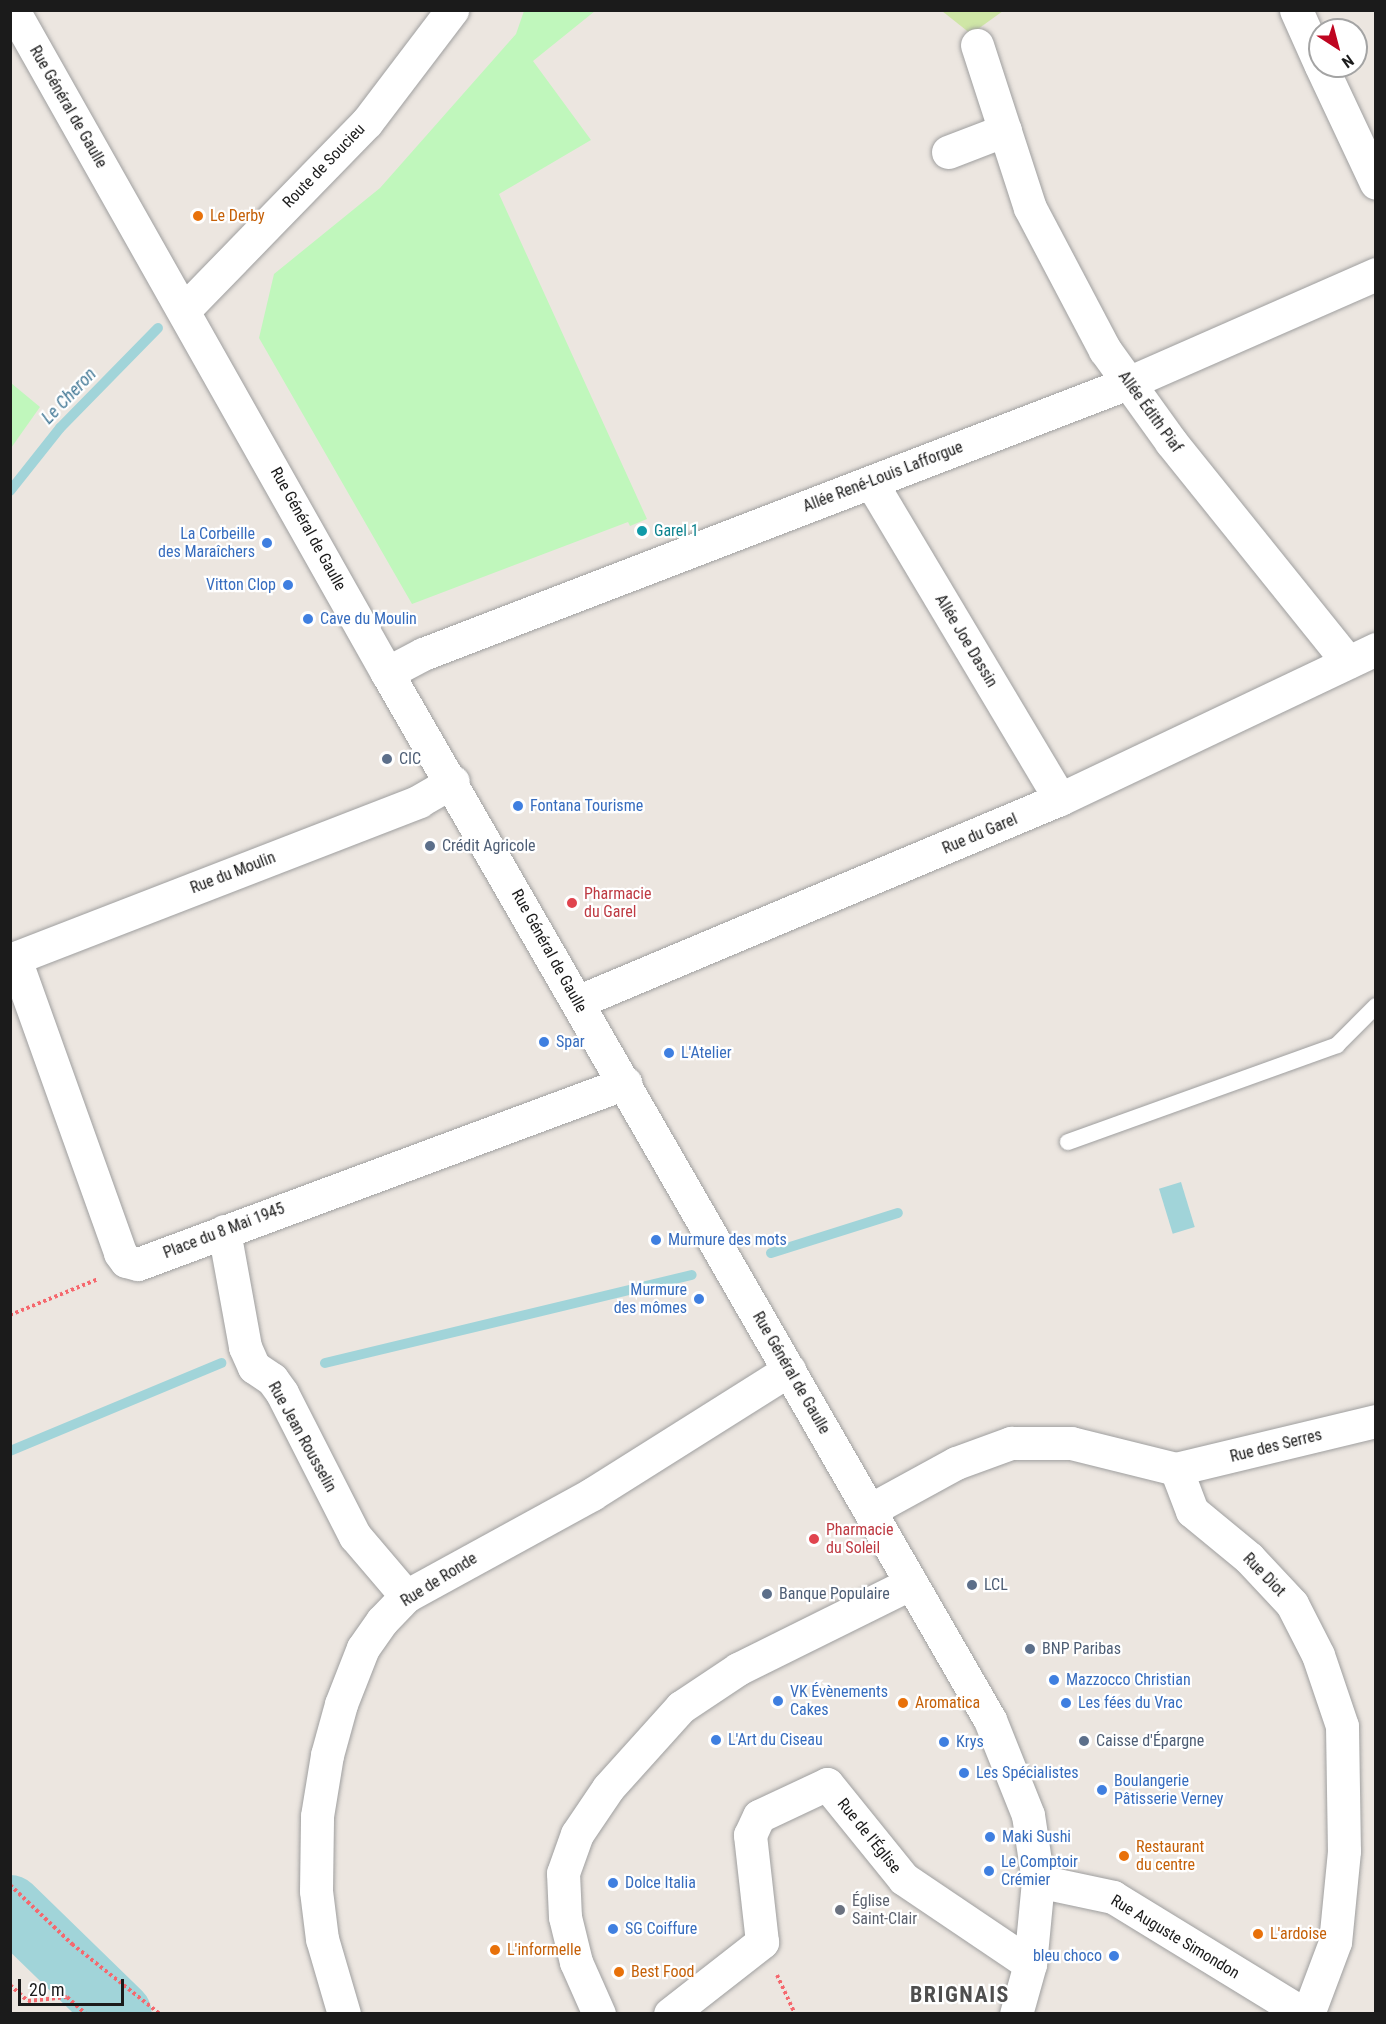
<!DOCTYPE html>
<html>
<head>
<meta charset="utf-8">
<style>
	body { margin:0 }
	#map { position:relative; width:1386px; height:2024px; overflow:hidden; background:#ece6e0; font-family:"Roboto Condensed",sans-serif }
	div>[style] { position:absolute }
	.grass>* { inset:0; background:#cfe6a6 }
	.park>* { inset:0; background:#c0f7bc }
	.water>* { inset:0; background:#a1d4d9; transform-origin:0 0 }
	.stream>* { height:10px; margin:-5px; padding:0 5px; transform-origin:5px; border-radius:5px; background:#a1d4d9 }
	.river>* { height:64px; margin:-32px; padding:0 32px; transform-origin:32px; border-radius:32px; background:#a1d4d9 }
	.path>* { height:4px; margin-top:-2px; transform-origin:0; background:repeating-linear-gradient(90deg,#f5686e 0 3px,transparent 0 6px) }
	.roads { filter:drop-shadow(0 0 2px #9f9f9f) drop-shadow(0 0 2px #9f9f9f) }
	.service>* { height:16px; margin:-8px; padding:0 8px; transform-origin:8px; border-radius:8px; background:#fff }
	.minor>* { height:33px; margin:-16.5px; padding:0 16.5px; transform-origin:16.5px; border-radius:16.5px; background:#fff }
	.tertiary>* { height:33px; margin:-16.5px; padding:0 16.5px; transform-origin:16.5px; border-radius:16.5px; background:#fff }
	.dots>* { width:16px; height:16px; translate:-50% -50%; box-sizing:border-box; border:3px solid #fff; border-radius:50% }
	span { translate:-50% -50%; white-space:nowrap; text-align:center; line-height:1.15; -webkit-text-stroke:4.5px #fff; paint-order:stroke }
	.street-label { font-size:16px; color:#1b1b1b }
	.food-label { font-size:16px; color:#c56008 }
	.left { translate:0 -50%; text-align:left }
	.culture-label { font-size:16px; color:#0d838f }
	.shop-label { font-size:16px; color:#366cbe }
	.right { translate:-100% -50%; text-align:right }
	.service-label { font-size:16px; color:#4e5e75 }
	.health-label { font-size:16px; color:#be3a42 }
	.worship-label { font-size:16px; color:#5b616d }
	.water-label { font-size:18px; color:#457a97; font-style:italic }
	.district-label { font-size:22px; color:#4e4e4e; font-weight:700; letter-spacing:1.5px }
	.frame { position:absolute; inset:0; border:12px solid #1b1b1b; pointer-events:none }
	.north { position:absolute; left:1308px; top:18px; width:60px; height:60px; box-sizing:border-box; background:#fff; border:2px solid #a4a4a4; border-radius:50%; rotate:144deg; font-size:16px; font-weight:700; line-height:24px; text-align:center; color:#1b1b1b }
	.north::after { content:''; display:block; margin:auto; width:21px; height:27px; background:#bf0621; clip-path:polygon(50% 0,100% 100%,50% 72%,0 100%) }
	.scale { position:absolute; left:18px; top:1979px; width:106px; height:27px; box-sizing:border-box; border:3px solid #1b1b1b; border-top:0; padding-left:8px; font-size:18px; line-height:21px; white-space:nowrap; color:#1b1b1b; -webkit-text-stroke:4px #fff; paint-order:stroke }
</style>
</head>
<body>
<div id="map">
	<div class="grass">
		<i style="clip-path:polygon(942px 11px,1003px 11px,971px 34px)"></i>
	</div>
	<div class="park">
		<i style="clip-path:polygon(524px 11px,595px 11px,533px 61px,591px 140px,499px 194px,647px 519px,630px 526px,628px 522px,412px 604px,259px 338px,274px 274px,380px 188px,516px 34px)"></i>
		<i style="clip-path:polygon(11px 383px,40px 407px,11px 448px)"></i>
	</div>
	<div class="water">
		<i style="left:1181px;top:1182px;width:47px;height:23px;rotate:73deg"></i>
	</div>
	<div class="stream">
		<i style="left:10px;top:491px;width:80px;rotate:-51.6deg"></i>
		<i style="left:60px;top:428px;width:140px;rotate:-45.6deg"></i>
		<i style="left:771px;top:1253px;width:133px;rotate:-17.5deg"></i>
		<i style="left:325px;top:1363px;width:377px;rotate:-13.5deg"></i>
		<i style="left:10px;top:1451px;width:229px;rotate:-22.6deg"></i>
	</div>
	<div class="river">
		<i style="left:10px;top:1907px;width:153px;rotate:44.2deg"></i>
	</div>
	<div class="path">
		<i style="left:10px;top:1315px;width:95px;rotate:-22.2deg"></i>
		<i style="left:10px;top:1885px;width:86px;rotate:43.6deg"></i>
		<i style="left:72px;top:1944px;width:112px;rotate:38.5deg"></i>
		<i style="left:777px;top:1975px;width:43px;rotate:65.2deg"></i>
		<i style="left:10px;top:1985px;width:24px;rotate:42deg"></i>
		<i style="left:28px;top:2001px;width:39px;rotate:-6deg"></i>
		<i style="left:67px;top:1997px;width:25px;rotate:42deg"></i>
	</div>
	<div class="roads">
		<div class="service">
			<i style="left:1068px;top:1142px;width:286px;rotate:-19.8deg"></i>
			<i style="left:1337px;top:1045px;width:55px;rotate:-45deg"></i>
		</div>
		<div class="minor">
			<i style="left:1296px;top:10px;width:59px;rotate:66deg"></i>
			<i style="left:977px;top:45px;width:171px;rotate:72deg"></i>
			<i style="left:1030px;top:208px;width:161px;rotate:62.2deg"></i>
			<i style="left:1105px;top:350px;width:113px;rotate:54.3deg"></i>
			<i style="left:1171px;top:442px;width:282px;rotate:51.2deg"></i>
			<i style="left:1321px;top:66px;width:129px;rotate:64.8deg"></i>
			<i style="left:948px;top:152px;width:61px;rotate:-21.1deg"></i>
			<i style="left:871px;top:482px;width:369px;rotate:59.2deg"></i>
			<i style="left:387px;top:673px;width:41px;rotate:-27.8deg"></i>
			<i style="left:423px;top:654px;width:755px;rotate:-21.03deg"></i>
			<i style="left:1128px;top:383px;width:271px;rotate:-23.7deg"></i>
			<i style="left:15px;top:959px;width:312px;rotate:70.3deg"></i>
			<i style="left:120px;top:1253px;width:10px;rotate:53deg"></i>
			<i style="left:126px;top:1261px;width:12px;rotate:14deg"></i>
			<i style="left:138px;top:1264px;width:520px;rotate:-20.39deg"></i>
			<i style="left:10px;top:960px;width:439px;rotate:-21.2deg"></i>
			<i style="left:419px;top:801px;width:39px;rotate:-30deg"></i>
			<i style="left:577px;top:1002px;width:524px;rotate:-22.8deg"></i>
			<i style="left:1060px;top:799px;width:350px;rotate:-25.4deg"></i>
			<i style="left:224px;top:1231px;width:118px;rotate:79.7deg"></i>
			<i style="left:245px;top:1347px;width:22px;rotate:66deg"></i>
			<i style="left:254px;top:1367px;width:22px;rotate:34deg"></i>
			<i style="left:272px;top:1379px;width:17px;rotate:54deg"></i>
			<i style="left:282px;top:1393px;width:161px;rotate:63deg"></i>
			<i style="left:355px;top:1536px;width:79px;rotate:49.6deg"></i>
			<i style="left:1176px;top:1469px;width:45px;rotate:69.1deg"></i>
			<i style="left:1192px;top:1511px;width:74px;rotate:39.5deg"></i>
			<i style="left:1249px;top:1558px;width:63px;rotate:46.9deg"></i>
			<i style="left:1292px;top:1604px;width:57px;rotate:63deg"></i>
			<i style="left:1318px;top:1655px;width:75px;rotate:71.3deg"></i>
			<i style="left:1342px;top:1726px;width:125px;rotate:89.1deg"></i>
			<i style="left:1344px;top:1851px;width:91px;rotate:95.6deg"></i>
			<i style="left:1335px;top:1942px;width:77px;rotate:110.6deg"></i>
			<i style="left:870px;top:1510px;width:98px;rotate:-28.7deg"></i>
			<i style="left:956px;top:1463px;width:59px;rotate:-20deg"></i>
			<i style="left:1011px;top:1443px;width:60px"></i>
			<i style="left:1071px;top:1443px;width:108px;rotate:13.9deg"></i>
			<i style="left:1176px;top:1469px;width:206px;rotate:-13.5deg"></i>
			<i style="left:1038px;top:1881px;width:77px;rotate:12deg"></i>
			<i style="left:1113px;top:1897px;width:224px;rotate:31.5deg"></i>
			<i style="left:344px;top:2014px;width:78px;rotate:-106.3deg"></i>
			<i style="left:322px;top:1939px;width:48px;rotate:-97.1deg"></i>
			<i style="left:316px;top:1891px;width:75px;rotate:-89.2deg"></i>
			<i style="left:317px;top:1816px;width:62px;rotate:-80.7deg"></i>
			<i style="left:327px;top:1755px;width:53px;rotate:-74.6deg"></i>
			<i style="left:341px;top:1704px;width:60px;rotate:-68.6deg"></i>
			<i style="left:363px;top:1648px;width:33px;rotate:-55deg"></i>
			<i style="left:382px;top:1621px;width:35px;rotate:-46deg"></i>
			<i style="left:406px;top:1596px;width:212px;rotate:-28.7deg"></i>
			<i style="left:592px;top:1494px;width:233px;rotate:-32.2deg"></i>
			<i style="left:599px;top:2014px;width:57px;rotate:-113.9deg"></i>
			<i style="left:576px;top:1962px;width:46px;rotate:-103.7deg"></i>
			<i style="left:565px;top:1917px;width:44px;rotate:-92.6deg"></i>
			<i style="left:563px;top:1873px;width:41px;rotate:-70.3deg"></i>
			<i style="left:577px;top:1834px;width:55px;rotate:-56deg"></i>
			<i style="left:608px;top:1788px;width:109px;rotate:-48deg"></i>
			<i style="left:681px;top:1707px;width:69px;rotate:-33.7deg"></i>
			<i style="left:738px;top:1669px;width:193px;rotate:-26.4deg"></i>
			<i style="left:670px;top:2014px;width:117px;rotate:-38deg"></i>
			<i style="left:762px;top:1942px;width:108px;rotate:-96.4deg"></i>
			<i style="left:750px;top:1835px;width:21px;rotate:-65deg"></i>
			<i style="left:759px;top:1816px;width:75px;rotate:-25.2deg"></i>
			<i style="left:827px;top:1784px;width:122px;rotate:51deg"></i>
			<i style="left:904px;top:1879px;width:152px;rotate:34deg"></i>
		</div>
		<div class="tertiary">
			<i style="left:13px;top:10px;width:761px;rotate:60.57deg"></i>
			<i style="left:387px;top:673px;width:1208px;rotate:60.06deg"></i>
			<i style="left:990px;top:1720px;width:102px;rotate:68.2deg"></i>
			<i style="left:1028px;top:1815px;width:67px;rotate:81.4deg"></i>
			<i style="left:1038px;top:1881px;width:83px;rotate:95.5deg"></i>
			<i style="left:1030px;top:1964px;width:52px;rotate:105.6deg"></i>
			<i style="left:184px;top:310px;width:262px;rotate:-45.8deg"></i>
			<i style="left:367px;top:122px;width:141px;rotate:-52.8deg"></i>
		</div>
	</div>
	<div class="dots">
		<i style="left:198px;top:216px;background:#e8710a"></i>
		<i style="left:642px;top:531px;background:#0f9aa8"></i>
		<i style="left:267px;top:543px;background:#3f7fe0"></i>
		<i style="left:288px;top:585px;background:#3f7fe0"></i>
		<i style="left:308px;top:619px;background:#3f7fe0"></i>
		<i style="left:387px;top:759px;background:#5c6f8a"></i>
		<i style="left:518px;top:806px;background:#3f7fe0"></i>
		<i style="left:430px;top:846px;background:#5c6f8a"></i>
		<i style="left:572px;top:903px;background:#e0444e"></i>
		<i style="left:544px;top:1042px;background:#3f7fe0"></i>
		<i style="left:669px;top:1053px;background:#3f7fe0"></i>
		<i style="left:656px;top:1240px;background:#3f7fe0"></i>
		<i style="left:699px;top:1299px;background:#3f7fe0"></i>
		<i style="left:814px;top:1539px;background:#e0444e"></i>
		<i style="left:972px;top:1585px;background:#5c6f8a"></i>
		<i style="left:767px;top:1594px;background:#5c6f8a"></i>
		<i style="left:1030px;top:1649px;background:#5c6f8a"></i>
		<i style="left:1054px;top:1680px;background:#3f7fe0"></i>
		<i style="left:778px;top:1701px;background:#3f7fe0"></i>
		<i style="left:903px;top:1703px;background:#e8710a"></i>
		<i style="left:1066px;top:1703px;background:#3f7fe0"></i>
		<i style="left:716px;top:1740px;background:#3f7fe0"></i>
		<i style="left:1084px;top:1741px;background:#5c6f8a"></i>
		<i style="left:944px;top:1742px;background:#3f7fe0"></i>
		<i style="left:964px;top:1773px;background:#3f7fe0"></i>
		<i style="left:1102px;top:1790px;background:#3f7fe0"></i>
		<i style="left:990px;top:1837px;background:#3f7fe0"></i>
		<i style="left:1124px;top:1856px;background:#e8710a"></i>
		<i style="left:989px;top:1871px;background:#3f7fe0"></i>
		<i style="left:613px;top:1883px;background:#3f7fe0"></i>
		<i style="left:840px;top:1910px;background:#6b7280"></i>
		<i style="left:613px;top:1929px;background:#3f7fe0"></i>
		<i style="left:1258px;top:1934px;background:#e8710a"></i>
		<i style="left:495px;top:1950px;background:#e8710a"></i>
		<i style="left:1114px;top:1956px;background:#3f7fe0"></i>
		<i style="left:619px;top:1972px;background:#e8710a"></i>
	</div>
	<div class="street-label">
		<span style="left:68px;top:107px;rotate:60deg">Rue Général de Gaulle</span>
		<span style="left:324px;top:166px;rotate:-46deg">Route de Soucieu</span>
		<span style="left:1150px;top:412px;rotate:54deg">Allée Édith Piaf</span>
		<span style="left:883px;top:477px;rotate:-21deg">Allée René-Louis Lafforgue</span>
		<span style="left:308px;top:529px;rotate:61deg">Rue Général de Gaulle</span>
		<span style="left:966px;top:641px;rotate:59deg">Allée Joe Dassin</span>
		<span style="left:980px;top:834px;rotate:-23deg">Rue du Garel</span>
		<span style="left:233px;top:873px;rotate:-21deg">Rue du Moulin</span>
		<span style="left:549px;top:951px;rotate:61deg">Rue Général de Gaulle</span>
		<span style="left:224px;top:1231px;rotate:-21deg">Place du 8 Mai 1945</span>
		<span style="left:791px;top:1373px;rotate:60deg">Rue Général de Gaulle</span>
		<span style="left:302px;top:1437px;rotate:61deg">Rue Jean Rousselin</span>
		<span style="left:1276px;top:1446px;rotate:-14deg">Rue des Serres</span>
		<span style="left:1264px;top:1575px;rotate:46deg">Rue Diot</span>
		<span style="left:439px;top:1580px;rotate:-32deg">Rue de Ronde</span>
		<span style="left:869px;top:1836px;rotate:51deg">Rue de l'Église</span>
		<span style="left:1175px;top:1937px;rotate:31deg">Rue Auguste Simondon</span>
	</div>
	<div class="food-label">
		<span class="left" style="left:210px;top:216px">Le Derby</span>
		<span class="left" style="left:915px;top:1703px">Aromatica</span>
		<span class="left" style="left:1136px;top:1856px">Restaurant<br>du centre</span>
		<span class="left" style="left:1270px;top:1934px">L'ardoise</span>
		<span class="left" style="left:507px;top:1950px">L'informelle</span>
		<span class="left" style="left:631px;top:1972px">Best Food</span>
	</div>
	<div class="culture-label">
		<span class="left" style="left:654px;top:531px">Garel 1</span>
	</div>
	<div class="shop-label">
		<span class="right" style="left:255px;top:543px">La Corbeille<br>des Maraîchers</span>
		<span class="right" style="left:276px;top:585px">Vitton Clop</span>
		<span class="left" style="left:320px;top:619px">Cave du Moulin</span>
		<span class="left" style="left:530px;top:806px">Fontana Tourisme</span>
		<span class="left" style="left:556px;top:1042px">Spar</span>
		<span class="left" style="left:681px;top:1053px">L'Atelier</span>
		<span class="left" style="left:668px;top:1240px">Murmure des mots</span>
		<span class="right" style="left:687px;top:1299px">Murmure<br>des mômes</span>
		<span class="left" style="left:1066px;top:1680px">Mazzocco Christian</span>
		<span class="left" style="left:790px;top:1701px">VK Évènements<br>Cakes</span>
		<span class="left" style="left:1078px;top:1703px">Les fées du Vrac</span>
		<span class="left" style="left:728px;top:1740px">L'Art du Ciseau</span>
		<span class="left" style="left:956px;top:1742px">Krys</span>
		<span class="left" style="left:976px;top:1773px">Les Spécialistes</span>
		<span class="left" style="left:1114px;top:1790px">Boulangerie<br>Pâtisserie Verney</span>
		<span class="left" style="left:1002px;top:1837px">Maki Sushi</span>
		<span class="left" style="left:1001px;top:1871px">Le Comptoir<br>Crémier</span>
		<span class="left" style="left:625px;top:1883px">Dolce Italia</span>
		<span class="left" style="left:625px;top:1929px">SG Coiffure</span>
		<span class="right" style="left:1102px;top:1956px">bleu choco</span>
	</div>
	<div class="service-label">
		<span class="left" style="left:399px;top:759px">CIC</span>
		<span class="left" style="left:442px;top:846px">Crédit Agricole</span>
		<span class="left" style="left:984px;top:1585px">LCL</span>
		<span class="left" style="left:779px;top:1594px">Banque Populaire</span>
		<span class="left" style="left:1042px;top:1649px">BNP Paribas</span>
		<span class="left" style="left:1096px;top:1741px">Caisse d'Épargne</span>
	</div>
	<div class="health-label">
		<span class="left" style="left:584px;top:903px">Pharmacie<br>du Garel</span>
		<span class="left" style="left:826px;top:1539px">Pharmacie<br>du Soleil</span>
	</div>
	<div class="worship-label">
		<span class="left" style="left:852px;top:1910px">Église<br>Saint-Clair</span>
	</div>
	<div class="water-label">
		<span style="left:69px;top:396px;rotate:-46deg">Le Cheron</span>
	</div>
	<div class="district-label">
		<span style="left:960px;top:1995px">BRIGNAIS</span>
	</div>
	<div class="frame"></div>
	<div class="north">N</div>
	<div class="scale">20 m</div>
</div>
</body>
</html>
